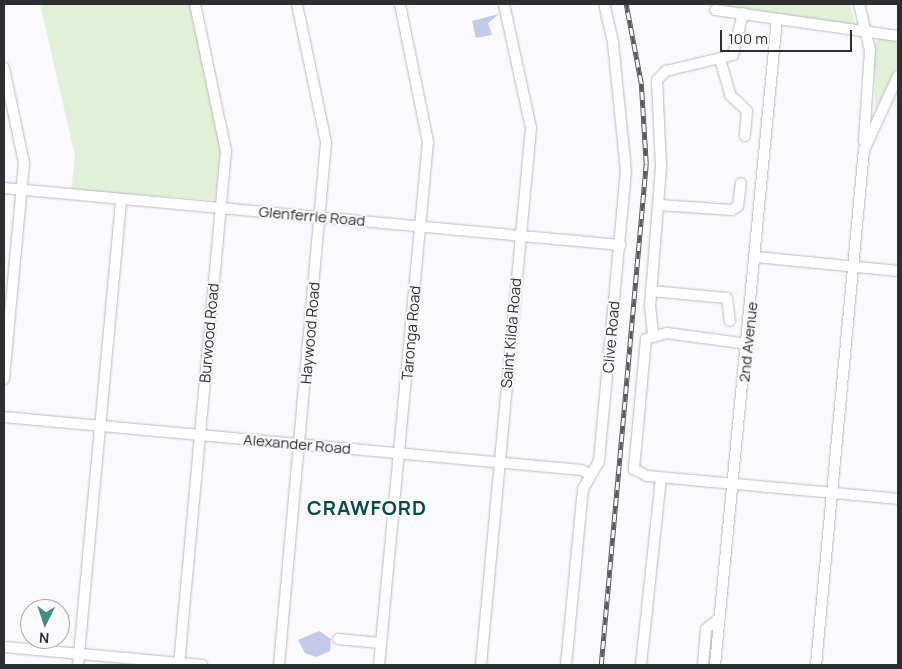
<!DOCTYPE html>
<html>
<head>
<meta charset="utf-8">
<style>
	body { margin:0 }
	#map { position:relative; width:902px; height:669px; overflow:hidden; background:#fafafe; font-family:Manrope,sans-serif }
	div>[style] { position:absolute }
	.green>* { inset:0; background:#e3f0d8 }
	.building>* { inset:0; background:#c4c8e9 }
	.roads { filter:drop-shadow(0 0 1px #b9bac0) drop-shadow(0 0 1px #b9bac0) }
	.minor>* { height:10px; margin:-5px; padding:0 5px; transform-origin:5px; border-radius:5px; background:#fff }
	.rail>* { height:4.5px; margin-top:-2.25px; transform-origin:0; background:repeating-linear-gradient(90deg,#fafafe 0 8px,#5a5b5e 0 16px); box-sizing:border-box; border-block:1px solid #5a5b5e }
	span { translate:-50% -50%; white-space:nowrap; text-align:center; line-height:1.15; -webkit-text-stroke:4px #fafafe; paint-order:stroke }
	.street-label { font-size:15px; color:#2d2e30 }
	.district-label { font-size:20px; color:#094a49; font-weight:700; letter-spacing:1px }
	.frame { position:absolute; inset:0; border:5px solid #2d2e30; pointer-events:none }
	.north { position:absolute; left:20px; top:599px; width:50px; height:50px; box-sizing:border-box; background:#fafafe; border:1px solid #a8a8ac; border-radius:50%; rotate:184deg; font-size:14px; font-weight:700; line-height:20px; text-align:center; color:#2d2e30 }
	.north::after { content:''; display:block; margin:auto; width:18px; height:22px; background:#438b89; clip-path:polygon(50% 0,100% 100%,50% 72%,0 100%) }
	.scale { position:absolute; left:720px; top:30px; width:132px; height:22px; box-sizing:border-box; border:2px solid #2d2e30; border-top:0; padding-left:6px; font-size:15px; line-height:18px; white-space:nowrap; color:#2d2e30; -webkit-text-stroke:4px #fafafe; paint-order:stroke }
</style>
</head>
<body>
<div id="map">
	<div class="green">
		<i style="clip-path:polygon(40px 4px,191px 4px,222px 145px,215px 200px,71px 190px,75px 156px)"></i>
		<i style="clip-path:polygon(713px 4px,850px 4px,856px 26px)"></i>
		<i style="clip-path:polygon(879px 38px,898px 40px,898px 66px,875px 111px,874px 45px)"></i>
	</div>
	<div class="building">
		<i style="clip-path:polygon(499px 14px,488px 23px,492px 35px,476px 38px,472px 21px)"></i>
		<i style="clip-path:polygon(319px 631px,331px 639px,330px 651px,316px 657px,305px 653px,298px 640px)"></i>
	</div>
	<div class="roads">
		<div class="minor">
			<i style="left:859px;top:4px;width:47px;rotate:76.6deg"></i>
			<i style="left:870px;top:50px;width:91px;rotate:93.8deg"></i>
			<i style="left:715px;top:10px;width:185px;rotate:8.1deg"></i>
			<i style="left:720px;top:59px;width:37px;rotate:74deg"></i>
			<i style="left:730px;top:95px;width:23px;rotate:43deg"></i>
			<i style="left:747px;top:111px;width:25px;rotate:95deg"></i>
			<i style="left:4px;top:68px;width:97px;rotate:78.1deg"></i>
			<i style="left:24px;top:163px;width:217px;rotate:95.3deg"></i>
			<i style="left:4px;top:188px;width:619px;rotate:5.29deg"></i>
			<i style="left:659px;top:205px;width:73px;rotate:3.9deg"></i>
			<i style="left:732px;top:210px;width:7px;rotate:-34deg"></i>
			<i style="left:738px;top:206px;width:23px;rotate:-83deg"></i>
			<i style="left:756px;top:257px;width:143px;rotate:5.6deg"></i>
			<i style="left:651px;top:291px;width:76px;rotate:5.3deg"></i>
			<i style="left:727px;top:298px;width:23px;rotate:83deg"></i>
			<i style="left:653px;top:334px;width:27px;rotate:-96deg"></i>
			<i style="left:650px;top:307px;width:141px;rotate:-85.5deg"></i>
			<i style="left:661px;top:166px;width:86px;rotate:-92.7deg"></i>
			<i style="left:657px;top:80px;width:13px;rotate:-45deg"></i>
			<i style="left:666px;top:71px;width:69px;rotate:-13.4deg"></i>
			<i style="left:733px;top:55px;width:43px;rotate:-76.6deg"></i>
			<i style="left:748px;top:344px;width:82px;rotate:-172.3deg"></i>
			<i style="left:667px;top:333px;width:22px;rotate:164deg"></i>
			<i style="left:646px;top:339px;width:131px;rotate:95.3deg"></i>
			<i style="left:634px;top:469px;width:15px;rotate:28deg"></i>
			<i style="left:647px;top:476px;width:252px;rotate:5.2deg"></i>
			<i style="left:4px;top:417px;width:580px;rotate:5.24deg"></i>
			<i style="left:582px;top:470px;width:8px;rotate:30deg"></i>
			<i style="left:338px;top:639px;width:43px;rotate:5.3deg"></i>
			<i style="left:4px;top:647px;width:199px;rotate:5.2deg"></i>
			<i style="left:78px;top:665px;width:468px;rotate:-84.7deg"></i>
			<i style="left:179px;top:665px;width:516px;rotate:-84.78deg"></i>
			<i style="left:226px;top:151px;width:150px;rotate:-101.9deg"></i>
			<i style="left:279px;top:665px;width:525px;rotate:-84.86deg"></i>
			<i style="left:326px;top:142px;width:141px;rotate:-101.9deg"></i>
			<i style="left:379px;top:665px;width:525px;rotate:-84.65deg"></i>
			<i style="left:428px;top:142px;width:141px;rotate:-101.5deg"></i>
			<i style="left:481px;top:665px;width:539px;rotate:-84.68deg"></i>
			<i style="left:531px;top:128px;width:127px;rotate:-102.3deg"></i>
			<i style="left:566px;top:665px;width:177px;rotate:-84.5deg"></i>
			<i style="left:583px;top:489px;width:32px;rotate:-60deg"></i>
			<i style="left:599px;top:461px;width:291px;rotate:-84.7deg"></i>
			<i style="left:626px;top:171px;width:130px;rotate:-95.8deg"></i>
			<i style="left:613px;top:42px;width:39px;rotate:-103deg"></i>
			<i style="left:641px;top:665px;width:188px;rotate:-83.9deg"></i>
			<i style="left:703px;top:665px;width:36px;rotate:-85deg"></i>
			<i style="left:706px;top:629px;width:17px;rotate:-40deg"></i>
			<i style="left:715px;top:665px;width:649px;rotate:-84.52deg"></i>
			<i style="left:816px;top:665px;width:517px;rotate:-84.68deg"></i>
			<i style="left:864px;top:150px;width:81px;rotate:-65.3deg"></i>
		</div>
	</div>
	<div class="rail">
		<i style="left:601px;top:665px;width:503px;rotate:-84.87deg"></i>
		<i style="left:646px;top:164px;width:81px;rotate:-93.5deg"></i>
		<i style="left:641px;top:83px;width:80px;rotate:-100.8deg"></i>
	</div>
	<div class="street-label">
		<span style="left:312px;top:216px;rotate:5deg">Glenferrie Road</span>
		<span style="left:209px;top:333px;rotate:-85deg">Burwood Road</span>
		<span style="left:310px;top:333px;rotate:-85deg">Haywood Road</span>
		<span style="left:411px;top:333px;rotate:-85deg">Taronga Road</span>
		<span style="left:511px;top:333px;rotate:-85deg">Saint Kilda Road</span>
		<span style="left:611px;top:337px;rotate:-85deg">Clive Road</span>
		<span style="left:748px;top:342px;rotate:-84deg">2nd Avenue</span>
		<span style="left:297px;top:444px;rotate:5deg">Alexander Road</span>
	</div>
	<div class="district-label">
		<span style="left:367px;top:507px">CRAWFORD</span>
	</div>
	<div class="frame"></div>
	<div class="north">N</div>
	<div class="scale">100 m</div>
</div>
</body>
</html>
